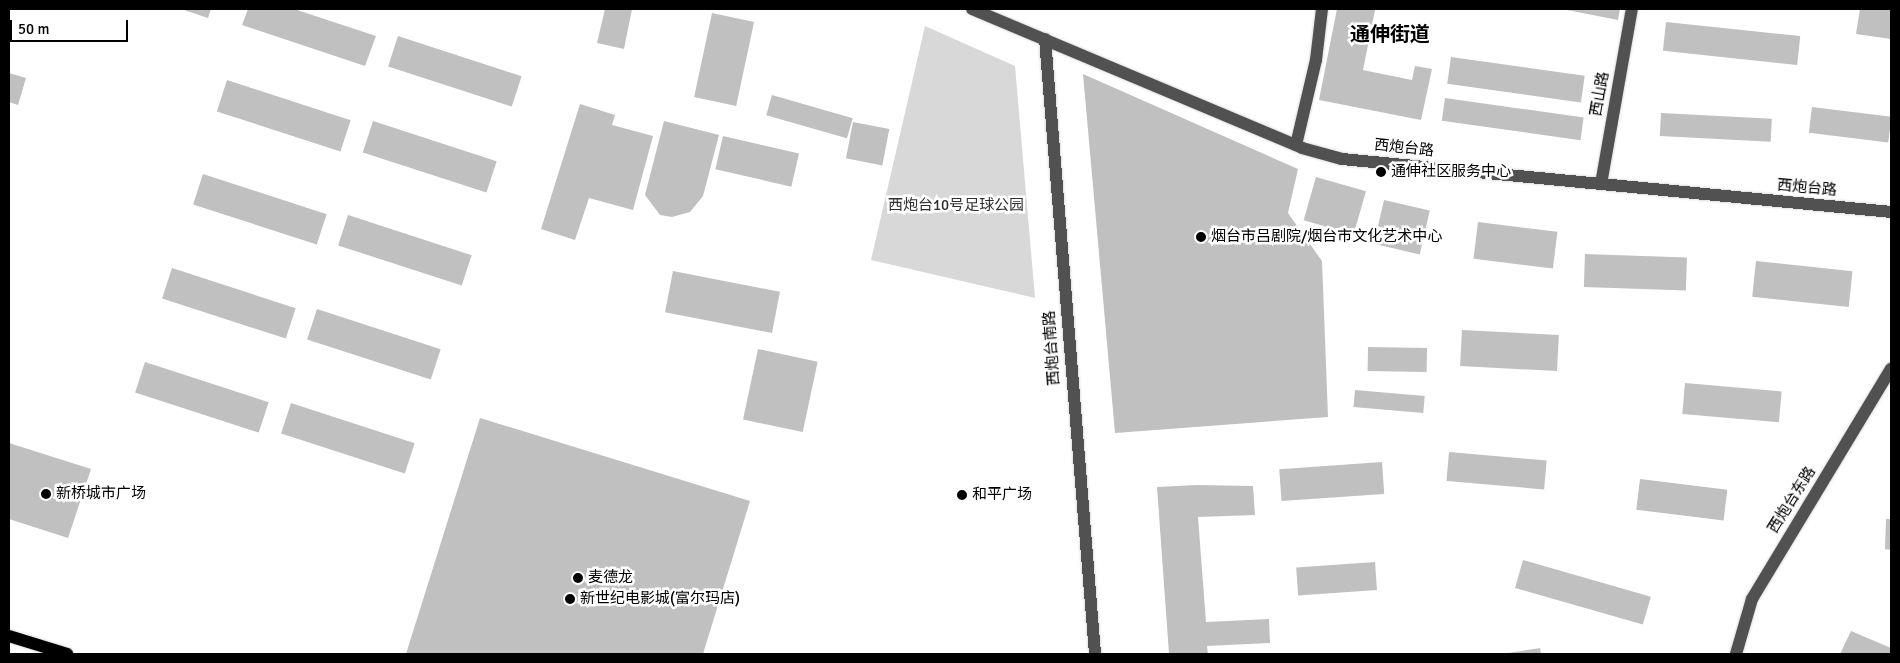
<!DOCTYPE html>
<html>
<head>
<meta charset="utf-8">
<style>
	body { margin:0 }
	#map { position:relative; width:1900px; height:663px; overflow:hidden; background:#fff; font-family:Signika,"Noto Sans SC",sans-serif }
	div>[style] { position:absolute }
	.green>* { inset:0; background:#d8d8d8 }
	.building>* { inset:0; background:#c0c0c0; transform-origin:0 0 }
	.roads { filter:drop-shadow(0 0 1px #dbdbdb) drop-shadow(0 0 1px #dbdbdb) }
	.minor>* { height:12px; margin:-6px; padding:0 6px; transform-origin:6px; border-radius:6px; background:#515151 }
	.major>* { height:12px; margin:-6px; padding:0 6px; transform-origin:6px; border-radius:6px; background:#000 }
	.dots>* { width:14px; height:14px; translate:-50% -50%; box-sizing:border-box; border:2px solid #fff; border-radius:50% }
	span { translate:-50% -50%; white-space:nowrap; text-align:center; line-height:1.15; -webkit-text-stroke:5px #fff; paint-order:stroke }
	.street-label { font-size:15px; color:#000 }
	.poi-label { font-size:15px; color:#000 }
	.left { translate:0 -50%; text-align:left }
	.park-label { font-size:15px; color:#2f2f2f }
	.district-label { font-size:20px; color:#000; font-weight:700 }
	.frame { position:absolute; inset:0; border:10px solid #000; pointer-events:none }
	.scale { position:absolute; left:10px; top:20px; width:118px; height:22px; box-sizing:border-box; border:2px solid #000; border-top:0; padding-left:6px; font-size:15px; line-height:18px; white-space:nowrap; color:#000; -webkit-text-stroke:4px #fff; paint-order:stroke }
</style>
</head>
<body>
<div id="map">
	<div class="green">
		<i style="clip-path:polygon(925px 26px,1015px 66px,1035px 298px,871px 260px)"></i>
	</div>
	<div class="building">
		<i style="clip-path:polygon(181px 9px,211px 9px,208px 18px)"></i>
		<i style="clip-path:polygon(248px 9px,294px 9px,376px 36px,365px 66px,242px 25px)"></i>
		<i style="clip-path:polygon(605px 9px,632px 9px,624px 49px,597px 43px)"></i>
		<i style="clip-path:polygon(1337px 9px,1375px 10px,1363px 70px,1412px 80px,1415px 66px,1432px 69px,1421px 120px,1319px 100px)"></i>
		<i style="clip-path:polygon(1562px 9px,1620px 9px,1618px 20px)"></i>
		<i style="clip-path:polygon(1860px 9px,1891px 9px,1891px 39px,1856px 34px)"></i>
		<i style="left:712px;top:13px;width:43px;height:86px;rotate:12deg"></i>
		<i style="left:1666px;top:22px;width:135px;height:29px;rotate:6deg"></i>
		<i style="left:398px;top:36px;width:130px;height:32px;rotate:18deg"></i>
		<i style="left:1451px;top:57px;width:135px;height:27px;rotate:8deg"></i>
		<i style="clip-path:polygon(9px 73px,26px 78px,18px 105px,9px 102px)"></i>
		<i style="clip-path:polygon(1083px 74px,1298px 169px,1288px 213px,1322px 261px,1328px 417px,1115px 433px)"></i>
		<i style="left:227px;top:80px;width:130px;height:33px;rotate:18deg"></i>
		<i style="left:772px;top:95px;width:84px;height:21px;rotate:16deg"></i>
		<i style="left:1445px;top:98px;width:140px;height:23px;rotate:8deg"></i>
		<i style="clip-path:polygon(580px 104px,615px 115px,612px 125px,653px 136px,633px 210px,589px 198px,575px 240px,541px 229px)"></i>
		<i style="left:1812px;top:107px;width:80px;height:26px;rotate:7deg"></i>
		<i style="left:1661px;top:113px;width:111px;height:23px;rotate:3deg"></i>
		<i style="left:373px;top:121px;width:130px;height:33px;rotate:18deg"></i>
		<i style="clip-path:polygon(664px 121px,719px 135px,703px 196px,690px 212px,672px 217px,660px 215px,645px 195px)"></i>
		<i style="left:853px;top:122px;width:37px;height:37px;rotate:11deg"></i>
		<i style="left:723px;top:136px;width:78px;height:34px;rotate:13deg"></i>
		<i style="left:203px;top:174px;width:130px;height:32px;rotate:18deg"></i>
		<i style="left:1316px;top:177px;width:52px;height:45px;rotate:16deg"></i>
		<i style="left:1384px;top:200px;width:47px;height:45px;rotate:13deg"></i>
		<i style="left:348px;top:215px;width:130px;height:32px;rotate:18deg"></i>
		<i style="left:1478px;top:222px;width:80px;height:37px;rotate:7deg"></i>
		<i style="left:1585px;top:254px;width:102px;height:33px;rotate:2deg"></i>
		<i style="left:1756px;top:261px;width:97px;height:36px;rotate:6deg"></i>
		<i style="left:172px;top:268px;width:130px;height:32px;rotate:18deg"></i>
		<i style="left:673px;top:271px;width:109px;height:42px;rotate:11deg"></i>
		<i style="left:317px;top:309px;width:130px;height:32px;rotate:18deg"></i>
		<i style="left:1462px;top:330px;width:97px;height:36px;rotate:3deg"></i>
		<i style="left:1368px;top:347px;width:59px;height:24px;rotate:1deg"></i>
		<i style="left:758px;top:349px;width:61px;height:72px;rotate:12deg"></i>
		<i style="left:145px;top:362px;width:130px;height:32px;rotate:18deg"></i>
		<i style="left:1685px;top:383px;width:97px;height:31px;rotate:5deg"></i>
		<i style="left:1355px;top:390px;width:70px;height:17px;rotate:5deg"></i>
		<i style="left:291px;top:403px;width:130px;height:32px;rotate:18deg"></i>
		<i style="clip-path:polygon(480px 418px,750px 501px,703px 654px,406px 654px)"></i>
		<i style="clip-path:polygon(9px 443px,91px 469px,68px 538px,9px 519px)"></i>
		<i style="left:1449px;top:452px;width:98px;height:29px;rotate:5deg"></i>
		<i style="left:1382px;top:462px;width:32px;height:103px;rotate:86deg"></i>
		<i style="left:1640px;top:479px;width:88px;height:31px;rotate:7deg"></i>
		<i style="clip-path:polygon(1196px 485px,1253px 486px,1255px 515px,1198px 517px,1206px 622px,1269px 619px,1270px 643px,1207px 646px,1208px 654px,1169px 654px,1157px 487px)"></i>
		<i style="clip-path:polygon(1886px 519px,1891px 519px,1891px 550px,1885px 549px)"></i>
		<i style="left:1523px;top:560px;width:133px;height:29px;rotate:16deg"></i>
		<i style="left:1375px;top:562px;width:28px;height:79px;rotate:86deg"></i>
		<i style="clip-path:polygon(1851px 631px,1891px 648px,1891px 654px,1840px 654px)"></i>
		<i style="clip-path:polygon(1540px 648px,1541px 654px,1508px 654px,1508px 653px)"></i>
	</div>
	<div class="roads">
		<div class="minor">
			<i style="left:972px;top:9px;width:358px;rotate:22.8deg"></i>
			<i style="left:1302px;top:148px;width:41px;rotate:15.4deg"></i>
			<i style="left:1342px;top:159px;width:552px;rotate:5.51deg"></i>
			<i style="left:1045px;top:39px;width:617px;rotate:85.35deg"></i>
			<i style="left:1296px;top:145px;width:87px;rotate:-76.8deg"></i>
			<i style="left:1316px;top:60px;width:51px;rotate:-83.3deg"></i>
			<i style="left:1601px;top:184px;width:178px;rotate:-80deg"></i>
			<i style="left:1736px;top:654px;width:57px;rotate:-73.8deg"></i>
			<i style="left:1752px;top:599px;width:269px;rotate:-58.9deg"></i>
		</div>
		<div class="major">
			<i style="left:9px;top:636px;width:61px;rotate:17.2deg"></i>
		</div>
	</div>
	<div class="dots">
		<i style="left:1381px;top:172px;background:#000"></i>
		<i style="left:1201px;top:237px;background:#000"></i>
		<i style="left:46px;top:494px;background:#000"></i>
		<i style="left:962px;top:495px;background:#000"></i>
		<i style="left:578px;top:578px;background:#000"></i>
		<i style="left:570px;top:599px;background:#000"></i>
	</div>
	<div class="street-label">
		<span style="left:1600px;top:94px;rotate:-80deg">西山路</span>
		<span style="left:1404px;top:148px;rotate:6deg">西炮台路</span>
		<span style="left:1807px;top:188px;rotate:5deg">西炮台路</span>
		<span style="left:1052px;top:348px;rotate:-94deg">西炮台南路</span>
		<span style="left:1792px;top:500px;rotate:-58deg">西炮台东路</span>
	</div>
	<div class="poi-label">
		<span class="left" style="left:1391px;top:172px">通伸社区服务中心</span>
		<span class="left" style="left:1211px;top:237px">烟台市吕剧院/烟台市文化艺术中心</span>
		<span class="left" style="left:56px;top:494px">新桥城市广场</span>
		<span class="left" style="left:972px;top:495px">和平广场</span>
		<span class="left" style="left:588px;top:578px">麦德龙</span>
		<span class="left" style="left:580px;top:599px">新世纪电影城(富尔玛店)</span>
	</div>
	<div class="park-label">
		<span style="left:956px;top:206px">西炮台10号足球公园</span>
	</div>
	<div class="district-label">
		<span style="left:1390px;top:34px">通伸街道</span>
	</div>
	<div class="frame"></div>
	<div class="scale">50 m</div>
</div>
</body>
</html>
